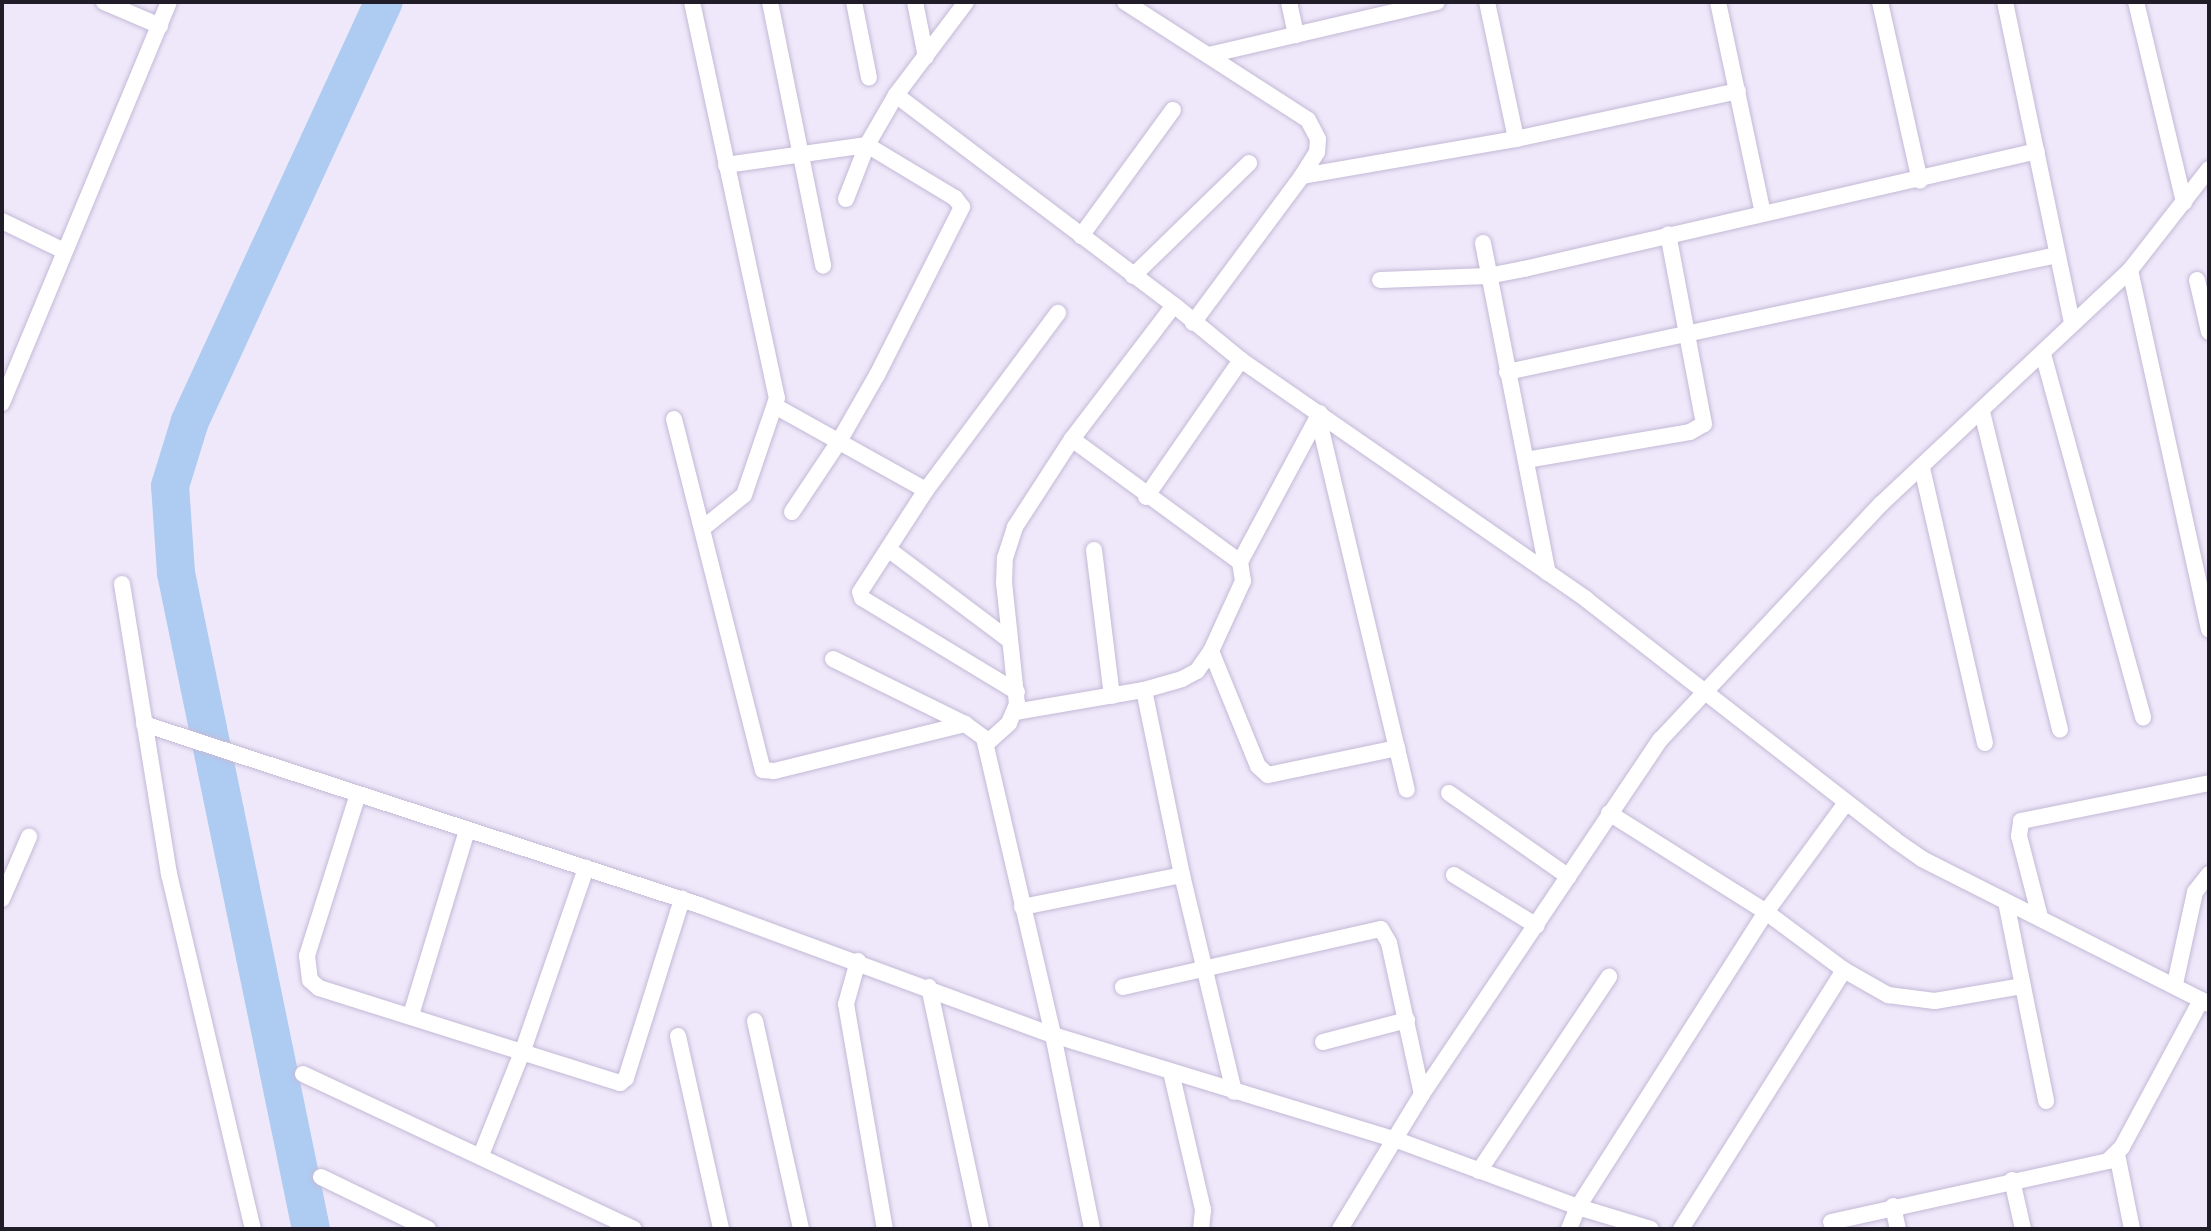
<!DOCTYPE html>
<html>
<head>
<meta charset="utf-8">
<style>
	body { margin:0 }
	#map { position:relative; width:2211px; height:1231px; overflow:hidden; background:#efe8fa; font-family:"Roboto Serif",serif }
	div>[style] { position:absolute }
	.river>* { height:38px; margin:-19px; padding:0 19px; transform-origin:19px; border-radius:19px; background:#aecbf1 }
	.roads { filter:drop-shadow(0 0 2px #c3b9d6) drop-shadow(0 0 2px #c3b9d6) }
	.minor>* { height:16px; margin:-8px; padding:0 8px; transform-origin:8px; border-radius:8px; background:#fff }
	span { translate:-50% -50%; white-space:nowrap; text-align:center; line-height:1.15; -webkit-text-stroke:7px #efe8fa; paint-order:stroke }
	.frame { position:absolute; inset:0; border:4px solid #211d28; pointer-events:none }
</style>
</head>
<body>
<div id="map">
	<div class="river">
		<i style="left:311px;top:1229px;width:670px;rotate:-101.63deg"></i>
		<i style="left:176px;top:573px;width:87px;rotate:-93.9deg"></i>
		<i style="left:170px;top:486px;width:68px;rotate:-72.9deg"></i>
		<i style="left:190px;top:421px;width:462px;rotate:-65.2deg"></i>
	</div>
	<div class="roads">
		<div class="minor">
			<i style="left:104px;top:2px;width:61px;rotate:23.2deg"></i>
			<i style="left:692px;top:2px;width:405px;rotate:77.9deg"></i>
			<i style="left:777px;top:398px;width:102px;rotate:108.8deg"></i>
			<i style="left:744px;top:495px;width:53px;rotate:141.2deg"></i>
			<i style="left:770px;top:2px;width:269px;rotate:78.6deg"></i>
			<i style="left:854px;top:2px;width:77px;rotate:78.8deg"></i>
			<i style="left:915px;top:2px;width:56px;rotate:78.7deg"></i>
			<i style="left:1125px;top:2px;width:218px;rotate:32.8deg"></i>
			<i style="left:1308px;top:120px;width:21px;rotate:62deg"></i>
			<i style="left:1318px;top:139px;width:13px;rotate:94deg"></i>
			<i style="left:1317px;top:152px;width:28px;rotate:122deg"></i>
			<i style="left:1302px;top:176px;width:183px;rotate:126.6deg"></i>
			<i style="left:1289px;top:2px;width:34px;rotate:78deg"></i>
			<i style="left:1487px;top:2px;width:140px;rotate:78deg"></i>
			<i style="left:1516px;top:139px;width:227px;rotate:-12.2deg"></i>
			<i style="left:1718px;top:2px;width:216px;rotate:78deg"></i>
			<i style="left:1880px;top:2px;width:183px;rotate:77.4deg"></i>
			<i style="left:2005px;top:2px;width:328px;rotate:78.2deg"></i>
			<i style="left:2136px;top:2px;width:206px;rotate:76.5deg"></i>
			<i style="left:1209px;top:55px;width:234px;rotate:-13.1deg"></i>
			<i style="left:896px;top:95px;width:348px;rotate:37.1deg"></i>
			<i style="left:1174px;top:305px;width:87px;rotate:39.4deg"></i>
			<i style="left:1241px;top:360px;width:421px;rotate:34.7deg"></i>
			<i style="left:1587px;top:600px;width:390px;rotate:37.9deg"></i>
			<i style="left:1895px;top:840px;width:33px;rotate:35deg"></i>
			<i style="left:1922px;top:859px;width:322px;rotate:26.8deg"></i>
			<i style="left:726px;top:165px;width:142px;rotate:-8.1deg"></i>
			<i style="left:867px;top:145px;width:103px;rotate:31.1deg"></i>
			<i style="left:955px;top:198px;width:11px;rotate:52deg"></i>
			<i style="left:962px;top:207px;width:188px;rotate:116.8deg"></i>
			<i style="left:877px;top:375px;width:78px;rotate:119.8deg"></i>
			<i style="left:838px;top:443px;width:83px;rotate:123.7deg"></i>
			<i style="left:1302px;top:176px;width:217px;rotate:-9.8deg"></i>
			<i style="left:846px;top:199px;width:58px;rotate:-68.7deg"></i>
			<i style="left:867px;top:145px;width:58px;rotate:-59.9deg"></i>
			<i style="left:896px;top:95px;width:116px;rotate:-53deg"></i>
			<i style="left:2px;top:221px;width:69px;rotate:25.8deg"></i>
			<i style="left:1081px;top:236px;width:156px;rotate:-53.9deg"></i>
			<i style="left:1483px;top:243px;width:336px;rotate:78.9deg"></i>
			<i style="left:2130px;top:270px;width:368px;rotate:77.6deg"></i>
			<i style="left:1133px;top:276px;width:162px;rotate:-44.2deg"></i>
			<i style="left:1380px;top:280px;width:108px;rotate:-2.1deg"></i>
			<i style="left:1488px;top:276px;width:37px;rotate:-11deg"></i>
			<i style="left:1524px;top:269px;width:526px;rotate:-12.95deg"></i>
			<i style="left:2197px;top:280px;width:53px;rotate:77deg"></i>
			<i style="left:2043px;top:354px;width:377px;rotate:74.6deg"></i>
			<i style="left:1507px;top:372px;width:562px;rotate:-12.01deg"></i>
			<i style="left:2px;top:403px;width:434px;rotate:-67.4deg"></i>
			<i style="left:775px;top:406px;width:173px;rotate:29.1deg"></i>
			<i style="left:1982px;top:412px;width:327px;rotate:76.2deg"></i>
			<i style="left:1318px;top:417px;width:383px;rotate:76.6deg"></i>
			<i style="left:674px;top:419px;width:362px;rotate:75.8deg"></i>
			<i style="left:763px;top:770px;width:11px;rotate:5deg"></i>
			<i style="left:774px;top:771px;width:197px;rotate:-13.8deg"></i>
			<i style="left:1526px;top:460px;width:166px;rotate:-9.7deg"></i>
			<i style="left:1690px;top:432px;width:16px;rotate:-30deg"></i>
			<i style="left:1704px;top:424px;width:193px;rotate:-100.7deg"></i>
			<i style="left:1922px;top:468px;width:282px;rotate:77.1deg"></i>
			<i style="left:1146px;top:497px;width:167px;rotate:-55.3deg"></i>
			<i style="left:888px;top:549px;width:150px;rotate:36.9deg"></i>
			<i style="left:1094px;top:550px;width:147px;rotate:83deg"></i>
			<i style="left:1240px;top:562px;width:169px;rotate:-61.8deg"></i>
			<i style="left:122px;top:584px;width:294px;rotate:80.8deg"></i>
			<i style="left:169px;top:874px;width:365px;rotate:76.7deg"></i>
			<i style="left:1211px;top:651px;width:124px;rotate:67.8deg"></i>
			<i style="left:1258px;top:766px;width:13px;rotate:42deg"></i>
			<i style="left:1268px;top:775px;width:132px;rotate:-11.8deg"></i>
			<i style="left:833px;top:659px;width:147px;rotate:26.2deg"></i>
			<i style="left:965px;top:724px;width:24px;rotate:36deg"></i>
			<i style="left:984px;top:738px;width:305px;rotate:76.9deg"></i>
			<i style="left:1053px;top:1035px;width:198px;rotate:78.6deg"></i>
			<i style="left:1144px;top:690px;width:189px;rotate:78.4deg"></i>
			<i style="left:1182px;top:875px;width:223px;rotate:76.5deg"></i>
			<i style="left:1017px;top:692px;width:181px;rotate:-148.8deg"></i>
			<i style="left:862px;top:598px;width:6px;rotate:-108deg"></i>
			<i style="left:860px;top:592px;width:121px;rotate:-57.1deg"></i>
			<i style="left:926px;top:490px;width:221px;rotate:-53.3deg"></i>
			<i style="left:1015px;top:712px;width:131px;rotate:-9.7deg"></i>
			<i style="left:1144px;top:690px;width:40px;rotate:-16deg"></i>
			<i style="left:1182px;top:679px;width:17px;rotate:-28deg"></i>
			<i style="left:1197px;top:671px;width:24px;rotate:-55deg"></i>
			<i style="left:1211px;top:651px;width:77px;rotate:-65.4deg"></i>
			<i style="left:1243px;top:581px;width:19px;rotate:-99deg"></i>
			<i style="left:1240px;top:562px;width:208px;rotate:-143.8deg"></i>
			<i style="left:144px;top:724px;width:584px;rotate:18.06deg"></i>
			<i style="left:699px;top:905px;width:377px;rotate:20.2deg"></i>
			<i style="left:1053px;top:1035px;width:360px;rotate:17deg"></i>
			<i style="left:1397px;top:1140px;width:193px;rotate:20.3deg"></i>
			<i style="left:1578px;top:1207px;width:76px;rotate:16.8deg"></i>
			<i style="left:986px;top:744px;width:31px;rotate:-42deg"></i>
			<i style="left:1009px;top:723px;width:21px;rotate:-67deg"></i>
			<i style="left:1017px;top:704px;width:122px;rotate:-96.1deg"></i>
			<i style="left:1004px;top:583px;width:25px;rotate:-88deg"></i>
			<i style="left:1005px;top:558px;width:33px;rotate:-72deg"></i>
			<i style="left:1015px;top:527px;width:105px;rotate:-57.1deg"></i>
			<i style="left:1072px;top:439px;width:168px;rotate:-52.7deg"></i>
			<i style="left:1449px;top:793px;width:146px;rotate:35deg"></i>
			<i style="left:358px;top:794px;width:170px;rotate:107.5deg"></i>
			<i style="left:307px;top:956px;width:24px;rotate:83deg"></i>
			<i style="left:310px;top:980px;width:12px;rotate:42deg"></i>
			<i style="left:319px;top:988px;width:316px;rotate:17.5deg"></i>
			<i style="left:620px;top:1083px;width:8px;rotate:-40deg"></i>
			<i style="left:626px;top:1078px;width:188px;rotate:-72.6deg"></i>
			<i style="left:1609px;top:813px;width:186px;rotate:32.2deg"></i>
			<i style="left:1766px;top:912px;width:97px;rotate:36.6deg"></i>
			<i style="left:1844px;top:970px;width:51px;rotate:29.6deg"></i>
			<i style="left:1888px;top:995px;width:47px;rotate:7.3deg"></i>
			<i style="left:1935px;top:1001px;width:88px;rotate:-9.8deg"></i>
			<i style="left:1454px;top:875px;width:97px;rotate:31.6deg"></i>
			<i style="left:2px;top:899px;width:68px;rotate:-66.5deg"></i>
			<i style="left:2006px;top:902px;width:203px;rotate:78.6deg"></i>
			<i style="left:1022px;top:907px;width:163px;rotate:-11.3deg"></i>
			<i style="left:2040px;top:917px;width:84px;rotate:-104.5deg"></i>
			<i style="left:2019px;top:836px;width:15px;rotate:-82deg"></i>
			<i style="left:2021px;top:821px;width:192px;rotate:-11.4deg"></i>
			<i style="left:858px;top:961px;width:45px;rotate:105.6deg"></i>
			<i style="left:846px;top:1004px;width:228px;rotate:80.2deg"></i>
			<i style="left:2175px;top:984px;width:94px;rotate:-77.7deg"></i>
			<i style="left:2195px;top:892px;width:23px;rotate:-52deg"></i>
			<i style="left:929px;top:987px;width:248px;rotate:77.9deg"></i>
			<i style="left:1123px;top:987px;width:264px;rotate:-12.7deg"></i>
			<i style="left:1381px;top:929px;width:16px;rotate:60deg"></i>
			<i style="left:1389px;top:943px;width:155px;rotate:77.7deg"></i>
			<i style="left:411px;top:1015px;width:192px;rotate:-73.1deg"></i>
			<i style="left:755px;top:1021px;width:213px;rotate:77.5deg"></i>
			<i style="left:678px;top:1036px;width:198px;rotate:77.4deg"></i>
			<i style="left:1323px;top:1042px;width:87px;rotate:-14.7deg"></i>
			<i style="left:1171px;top:1072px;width:142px;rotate:76.9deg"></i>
			<i style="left:1203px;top:1210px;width:19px;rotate:96deg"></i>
			<i style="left:303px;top:1074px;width:365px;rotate:25.1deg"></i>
			<i style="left:2117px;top:1154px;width:76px;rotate:78.7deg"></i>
			<i style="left:481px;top:1155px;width:113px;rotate:-68.2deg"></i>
			<i style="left:523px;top:1050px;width:193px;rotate:-70.9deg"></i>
			<i style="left:1479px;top:1171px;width:234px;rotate:-56.2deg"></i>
			<i style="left:321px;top:1177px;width:119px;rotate:25.9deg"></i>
			<i style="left:2012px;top:1180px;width:50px;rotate:77.3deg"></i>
			<i style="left:1893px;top:1206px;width:24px;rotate:78deg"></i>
			<i style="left:1831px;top:1222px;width:284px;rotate:-12.4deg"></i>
			<i style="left:2108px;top:1161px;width:20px;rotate:-45deg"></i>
			<i style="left:2122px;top:1147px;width:167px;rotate:-61.7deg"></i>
			<i style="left:1340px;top:1229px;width:158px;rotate:-58.7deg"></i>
			<i style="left:1422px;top:1094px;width:428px;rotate:-56.1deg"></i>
			<i style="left:1661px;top:739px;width:322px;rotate:-46.9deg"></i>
			<i style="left:1881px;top:504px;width:342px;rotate:-43.2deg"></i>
			<i style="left:2130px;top:270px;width:128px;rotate:-52deg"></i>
			<i style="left:1569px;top:1229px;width:24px;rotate:-68deg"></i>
			<i style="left:1578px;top:1207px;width:350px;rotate:-57.5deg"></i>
			<i style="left:1766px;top:912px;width:134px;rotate:-53.8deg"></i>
			<i style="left:1681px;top:1229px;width:306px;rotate:-57.8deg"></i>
		</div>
	</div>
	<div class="frame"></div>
</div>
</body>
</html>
